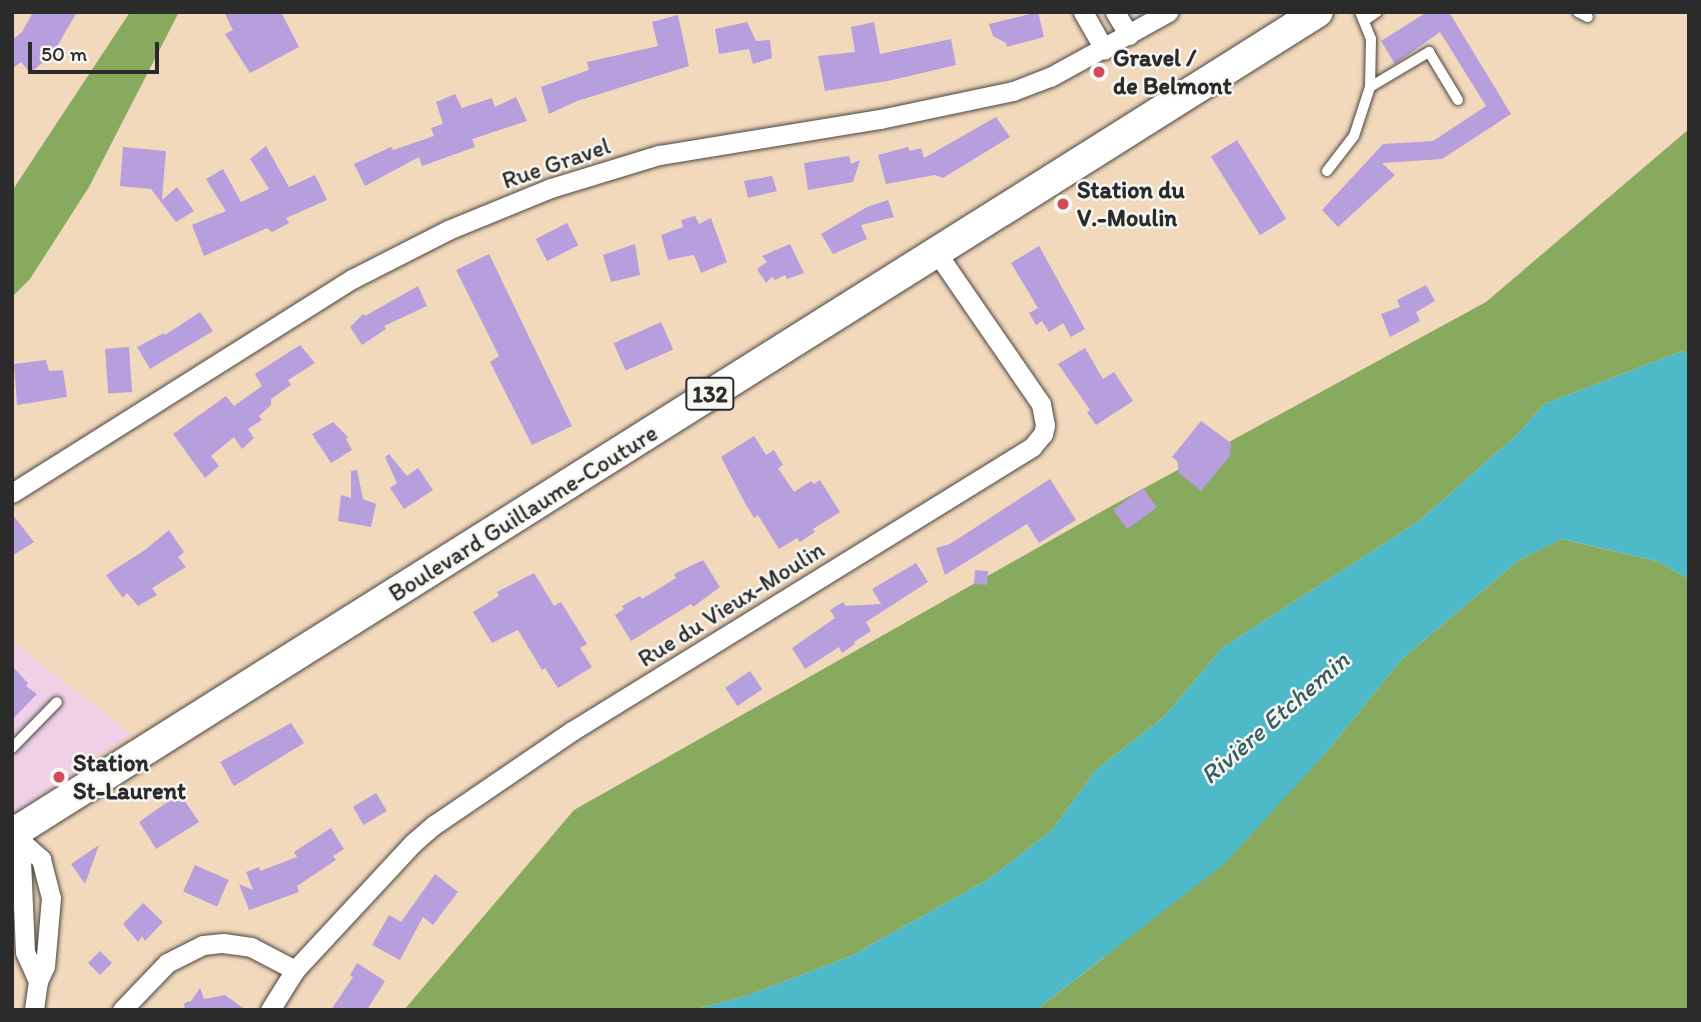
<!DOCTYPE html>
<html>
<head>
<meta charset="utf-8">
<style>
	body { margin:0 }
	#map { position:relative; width:1701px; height:1022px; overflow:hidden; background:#f3d9bc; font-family:Itim,sans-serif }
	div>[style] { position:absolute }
	.built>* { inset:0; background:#efd0e6 }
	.forest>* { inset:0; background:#88aa5f }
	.water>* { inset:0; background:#4db9c9 }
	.building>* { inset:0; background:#b79edd; transform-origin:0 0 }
	.roads { filter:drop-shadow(0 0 2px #494541) drop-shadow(0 0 2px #494541) }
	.service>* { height:10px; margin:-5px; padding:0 5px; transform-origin:5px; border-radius:5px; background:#fff }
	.minor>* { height:19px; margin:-9.5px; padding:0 9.5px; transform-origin:9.5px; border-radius:9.5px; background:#fff }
	.primary>* { height:30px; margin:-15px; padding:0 15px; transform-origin:15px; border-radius:15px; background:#fff }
	.dots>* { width:19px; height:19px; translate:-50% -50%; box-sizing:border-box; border:4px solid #f6f6f2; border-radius:50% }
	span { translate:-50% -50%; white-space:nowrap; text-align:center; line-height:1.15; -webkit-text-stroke:5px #f6f6f2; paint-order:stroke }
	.shield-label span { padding:2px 5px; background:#f6f6f2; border:2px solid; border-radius:5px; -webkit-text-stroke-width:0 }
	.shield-label { font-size:23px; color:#2b2b2b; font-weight:700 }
	.poi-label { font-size:24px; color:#2b2b2b; font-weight:700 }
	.left { translate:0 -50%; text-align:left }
	.street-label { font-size:24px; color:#2b2b2b }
	.water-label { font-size:26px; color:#375d62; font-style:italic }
	.frame { position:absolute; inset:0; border:14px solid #2b2b2b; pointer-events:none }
	.scale { position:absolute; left:28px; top:42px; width:131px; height:32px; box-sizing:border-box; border:4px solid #2b2b2b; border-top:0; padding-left:9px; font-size:21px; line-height:24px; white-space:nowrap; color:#2b2b2b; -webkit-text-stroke:5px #f6f6f2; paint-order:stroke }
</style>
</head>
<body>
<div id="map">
	<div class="built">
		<i style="clip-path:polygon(12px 641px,131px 734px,12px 817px)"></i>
	</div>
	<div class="forest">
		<i style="clip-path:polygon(130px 12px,179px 12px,89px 187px,30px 279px,12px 297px,12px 191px)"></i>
		<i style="clip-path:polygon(1689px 129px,1689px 354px,1682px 351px,1544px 404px,1518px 434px,1419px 521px,1222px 648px,1165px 716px,1096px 770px,1051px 831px,989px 879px,851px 956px,746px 996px,693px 1010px,404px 1010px,574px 810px,1106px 509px,1486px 302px)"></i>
		<i style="clip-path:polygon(1561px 539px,1657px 561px,1689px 579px,1689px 1010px,1036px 1010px,1102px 959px,1324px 755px,1403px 658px,1519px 560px)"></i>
	</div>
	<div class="water">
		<i style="clip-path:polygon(1682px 351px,1689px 354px,1689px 579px,1657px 561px,1562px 539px,1519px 560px,1403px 658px,1324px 755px,1224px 864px,1036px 1010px,693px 1010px,746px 996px,851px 956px,989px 879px,1051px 831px,1096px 770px,1165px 716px,1222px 648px,1419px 521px,1518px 434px,1544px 404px)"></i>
	</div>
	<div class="building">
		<i style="clip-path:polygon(33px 12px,77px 12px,52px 55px,30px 73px,21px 62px,12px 69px,12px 40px,22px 32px)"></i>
		<i style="clip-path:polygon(224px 12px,281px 12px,299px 47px,250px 73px,225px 34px,233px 30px)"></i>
		<i style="clip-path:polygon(1038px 12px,1044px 37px,1007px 47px,1006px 43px,993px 36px,989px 24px)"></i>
		<i style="clip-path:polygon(1427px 12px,1449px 12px,1511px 114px,1442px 159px,1382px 163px,1395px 175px,1338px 227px,1322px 210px,1383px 144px,1433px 141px,1486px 106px,1440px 32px,1395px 64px,1381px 41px)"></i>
		<i style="clip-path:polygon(678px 15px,689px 66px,577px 101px,549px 114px,541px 87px,589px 70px,587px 62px,658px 46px,652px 22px)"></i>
		<i style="clip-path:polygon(747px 22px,756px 41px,770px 40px,772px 58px,753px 64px,749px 49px,719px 54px,715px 29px)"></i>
		<i style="clip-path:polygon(874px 22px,880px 54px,951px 39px,956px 65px,888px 81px,825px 91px,818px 56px,855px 52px,851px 27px)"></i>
		<i style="clip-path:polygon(455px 94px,462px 108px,492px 98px,495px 107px,516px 97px,527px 121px,472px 139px,475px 147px,422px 166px,419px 157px,365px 186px,354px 164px,391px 147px,393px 150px,434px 136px,431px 128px,443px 124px,436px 102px)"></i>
		<i style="clip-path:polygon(996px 117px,1010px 137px,943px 178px,935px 175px,886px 184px,878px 155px,908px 147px,910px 151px,921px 148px,924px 158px)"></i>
		<i style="left:1237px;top:140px;width:93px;height:31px;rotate:58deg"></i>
		<i style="clip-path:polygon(266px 146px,289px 187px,315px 175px,327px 200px,286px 218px,289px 223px,272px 232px,267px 228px,204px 256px,192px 225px,226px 211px,206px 179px,223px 169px,241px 202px,269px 189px,250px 159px)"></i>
		<i style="clip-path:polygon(123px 147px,166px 151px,162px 200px,177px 187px,194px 211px,176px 222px,151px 189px,120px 186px)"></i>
		<i style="clip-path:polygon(849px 156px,851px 164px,860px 160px,853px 182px,808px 190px,804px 163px)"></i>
		<i style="clip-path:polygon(772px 176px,777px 191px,748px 198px,744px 181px)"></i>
		<i style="clip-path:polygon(888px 200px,894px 217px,861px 225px,867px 239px,833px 254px,821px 234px,867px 207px)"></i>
		<i style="clip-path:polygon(695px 216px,699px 224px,711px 218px,727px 262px,701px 273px,694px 255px,668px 260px,661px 235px,683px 227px,681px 220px)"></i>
		<i style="left:567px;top:223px;width:25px;height:35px;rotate:63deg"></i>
		<i style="clip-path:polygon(635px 244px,640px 275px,611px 282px,603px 255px)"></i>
		<i style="clip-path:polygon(790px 244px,804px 273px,787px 279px,785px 275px,775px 280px,772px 277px,766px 283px,757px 269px,767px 262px,762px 256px)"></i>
		<i style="clip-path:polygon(1039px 246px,1085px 329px,1071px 337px,1063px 323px,1049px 332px,1042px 321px,1036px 325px,1029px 313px,1038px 308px,1011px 263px)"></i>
		<i style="clip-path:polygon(489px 254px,572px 426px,532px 445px,490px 362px,499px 356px,456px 270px)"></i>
		<i style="clip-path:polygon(1426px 285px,1435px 301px,1416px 312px,1420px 321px,1390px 337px,1381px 314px,1400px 307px,1397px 300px)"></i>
		<i style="clip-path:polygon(418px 286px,427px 306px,384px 326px,386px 329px,362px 345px,350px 327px,363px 314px,365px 316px)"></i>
		<i style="clip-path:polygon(200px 312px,213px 331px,150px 369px,137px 347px,164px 333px,165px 335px)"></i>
		<i style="left:661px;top:322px;width:30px;height:52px;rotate:66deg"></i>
		<i style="clip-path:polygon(300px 345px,315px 363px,288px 380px,291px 385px,271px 399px,271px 405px,259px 416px,262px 420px,248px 429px,254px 438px,242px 449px,234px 437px,211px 456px,219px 466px,205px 478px,173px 434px,226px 396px,234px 406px,262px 386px,255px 374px)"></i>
		<i style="left:129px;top:347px;width:45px;height:24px;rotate:86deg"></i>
		<i style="clip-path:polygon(1085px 348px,1103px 379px,1114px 372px,1133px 401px,1096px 425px,1087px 412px,1090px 410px,1058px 364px)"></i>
		<i style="clip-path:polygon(46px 360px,49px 371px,63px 370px,67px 397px,17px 405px,14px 364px)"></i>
		<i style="clip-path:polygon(1201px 421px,1231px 443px,1230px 456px,1201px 491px,1179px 473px,1177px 461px,1172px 457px)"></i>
		<i style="clip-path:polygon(333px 422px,348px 437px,346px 439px,352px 450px,331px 463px,312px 434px)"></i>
		<i style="clip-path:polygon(754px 436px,766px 455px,774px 450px,783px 465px,778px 468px,794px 492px,811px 481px,814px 484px,820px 480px,840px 512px,813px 529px,815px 532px,800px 542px,797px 538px,779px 549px,758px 515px,754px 518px,745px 503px,721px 457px)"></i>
		<i style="clip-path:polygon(389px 454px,407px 476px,418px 468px,433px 490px,404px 509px,390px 488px,397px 483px,385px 457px)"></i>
		<i style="clip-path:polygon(357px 470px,363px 499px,376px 504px,371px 527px,338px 521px,341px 495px,351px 498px,351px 471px)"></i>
		<i style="clip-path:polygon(1050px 479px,1076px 520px,1039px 543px,1027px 524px,945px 575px,936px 548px,950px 544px)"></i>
		<i style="left:1143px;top:488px;width:24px;height:37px;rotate:54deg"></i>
		<i style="clip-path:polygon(12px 514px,34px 542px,12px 556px)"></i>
		<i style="clip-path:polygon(169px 530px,184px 552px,178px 557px,186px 567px,152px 588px,157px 595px,138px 606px,127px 593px,123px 598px,106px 575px,145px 550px)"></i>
		<i style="clip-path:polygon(703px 560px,720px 587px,693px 607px,691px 604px,631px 641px,615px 615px,624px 609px,622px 606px,640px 596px,642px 599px,676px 578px,674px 574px)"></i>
		<i style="clip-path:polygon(916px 563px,928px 582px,866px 622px,871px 631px,854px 642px,855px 644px,842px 653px,839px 647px,805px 669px,792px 648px,835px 618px,830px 610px,843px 602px,846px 606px,881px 604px,872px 589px)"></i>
		<i style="left:975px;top:570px;width:13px;height:14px;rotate:4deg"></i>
		<i style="clip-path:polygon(534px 573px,554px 606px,561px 602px,587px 644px,580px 648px,592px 667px,558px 688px,545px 668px,542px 670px,518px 630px,492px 643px,473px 612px,499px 596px,497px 592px)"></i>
		<i style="clip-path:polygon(12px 666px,28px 683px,26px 686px,37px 694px,12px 720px)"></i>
		<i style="left:750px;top:671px;width:22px;height:30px;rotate:56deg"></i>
		<i style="clip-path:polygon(291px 723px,304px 743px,234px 786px,220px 762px)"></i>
		<i style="clip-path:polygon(183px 791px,184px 800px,199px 822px,156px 849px,139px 822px)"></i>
		<i style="left:376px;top:793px;width:21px;height:27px;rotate:59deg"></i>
		<i style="clip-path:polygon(331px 828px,344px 849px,333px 856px,336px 860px,297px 886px,299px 892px,249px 910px,239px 884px,253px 890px,246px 872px,259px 867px,260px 871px,297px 857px,294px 852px)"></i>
		<i style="clip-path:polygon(99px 845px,85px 884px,71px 864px)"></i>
		<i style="left:195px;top:865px;width:37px;height:29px;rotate:24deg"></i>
		<i style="clip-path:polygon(435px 874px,458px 892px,433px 925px,423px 917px,400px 960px,372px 945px,389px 915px,401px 922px)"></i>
		<i style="clip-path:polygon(143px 903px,163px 922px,145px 941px,142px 936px,138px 942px,123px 924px)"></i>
		<i style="left:100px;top:951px;width:17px;height:17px;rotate:45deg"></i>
		<i style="clip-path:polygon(357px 963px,385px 981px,367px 1010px,331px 1010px,353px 977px,350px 975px)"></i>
		<i style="clip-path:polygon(200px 988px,204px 999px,225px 995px,246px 1010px,185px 1010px,184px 1003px,191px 1001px)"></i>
	</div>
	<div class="roads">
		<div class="service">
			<i style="left:1578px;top:12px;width:11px;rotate:27deg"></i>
			<i style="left:1365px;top:20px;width:14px;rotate:-34deg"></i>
			<i style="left:1370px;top:87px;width:69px;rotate:-30.7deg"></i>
			<i style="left:1429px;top:52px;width:56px;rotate:58.9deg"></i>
			<i style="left:1327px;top:171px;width:44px;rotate:-52.4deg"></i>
			<i style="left:1354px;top:136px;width:52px;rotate:-71.9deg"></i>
			<i style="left:1370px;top:87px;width:48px;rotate:-88.8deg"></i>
			<i style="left:1371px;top:39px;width:29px;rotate:-112deg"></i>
			<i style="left:12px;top:748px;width:64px;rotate:-45.6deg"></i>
		</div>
		<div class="minor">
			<i style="left:1083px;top:12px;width:43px;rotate:60.4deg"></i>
			<i style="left:1115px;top:12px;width:27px;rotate:59deg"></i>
			<i style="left:12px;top:493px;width:402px;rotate:-32.2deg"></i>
			<i style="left:352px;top:279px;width:108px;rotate:-27deg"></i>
			<i style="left:448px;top:230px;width:111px;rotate:-22.2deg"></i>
			<i style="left:551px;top:188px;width:113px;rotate:-17deg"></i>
			<i style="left:659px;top:155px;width:224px;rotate:-9.3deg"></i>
			<i style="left:880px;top:119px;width:136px;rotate:-11.9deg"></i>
			<i style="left:1013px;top:91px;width:40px;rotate:-21deg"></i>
			<i style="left:1050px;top:77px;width:135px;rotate:-28.8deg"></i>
			<i style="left:13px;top:834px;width:38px;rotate:42deg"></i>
			<i style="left:41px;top:859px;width:40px;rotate:75.6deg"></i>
			<i style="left:51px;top:898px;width:68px;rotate:95deg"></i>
			<i style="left:45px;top:966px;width:17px;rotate:115deg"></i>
			<i style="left:38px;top:981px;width:29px;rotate:98deg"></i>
			<i style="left:13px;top:834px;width:27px;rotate:73deg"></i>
			<i style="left:21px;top:860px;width:92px;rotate:87.5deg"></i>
			<i style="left:25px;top:952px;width:32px;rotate:66deg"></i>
			<i style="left:122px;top:1010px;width:65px;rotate:-46.2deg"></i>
			<i style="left:167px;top:963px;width:40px;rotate:-26.6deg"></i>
			<i style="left:203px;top:945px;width:20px;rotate:-6deg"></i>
			<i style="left:223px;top:943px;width:28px;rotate:8deg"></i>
			<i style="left:251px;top:947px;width:50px;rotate:27.6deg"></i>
			<i style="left:270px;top:1010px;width:47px;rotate:-58deg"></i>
			<i style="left:295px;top:970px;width:173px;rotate:-47.1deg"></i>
			<i style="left:413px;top:843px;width:28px;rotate:-41deg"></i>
			<i style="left:434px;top:825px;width:167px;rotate:-34.3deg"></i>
			<i style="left:572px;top:731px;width:541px;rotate:-31.69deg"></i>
			<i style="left:1032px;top:447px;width:17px;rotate:-50deg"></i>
			<i style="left:1043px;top:434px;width:9px;rotate:-77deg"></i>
			<i style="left:1045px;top:425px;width:21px;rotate:-101deg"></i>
			<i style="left:1041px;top:404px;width:185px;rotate:-124.6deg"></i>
		</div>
		<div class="primary">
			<i style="left:12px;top:834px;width:1543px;rotate:-32.19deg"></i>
		</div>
	</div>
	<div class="dots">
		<i style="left:1099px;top:72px;background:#d1495b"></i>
		<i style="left:1063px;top:204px;background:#d1495b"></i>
		<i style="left:59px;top:777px;background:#d1495b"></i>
	</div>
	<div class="shield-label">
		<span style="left:710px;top:394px">132</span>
	</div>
	<div class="poi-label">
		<span class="left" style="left:1113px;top:72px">Gravel /<br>de Belmont</span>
		<span class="left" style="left:1077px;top:204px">Station du<br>V.-Moulin</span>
		<span class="left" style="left:73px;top:777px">Station<br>St-Laurent</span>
	</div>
	<div class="street-label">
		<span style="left:556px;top:163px;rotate:-19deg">Rue Gravel</span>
		<span style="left:523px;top:513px;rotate:-32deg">Boulevard Guillaume-Couture</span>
		<span style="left:731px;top:604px;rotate:-32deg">Rue du Vieux-Moulin</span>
	</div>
	<div class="water-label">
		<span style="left:1275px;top:718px;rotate:-41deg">Rivière Etchemin</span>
	</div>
	<div class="frame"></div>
	<div class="scale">50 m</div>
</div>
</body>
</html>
